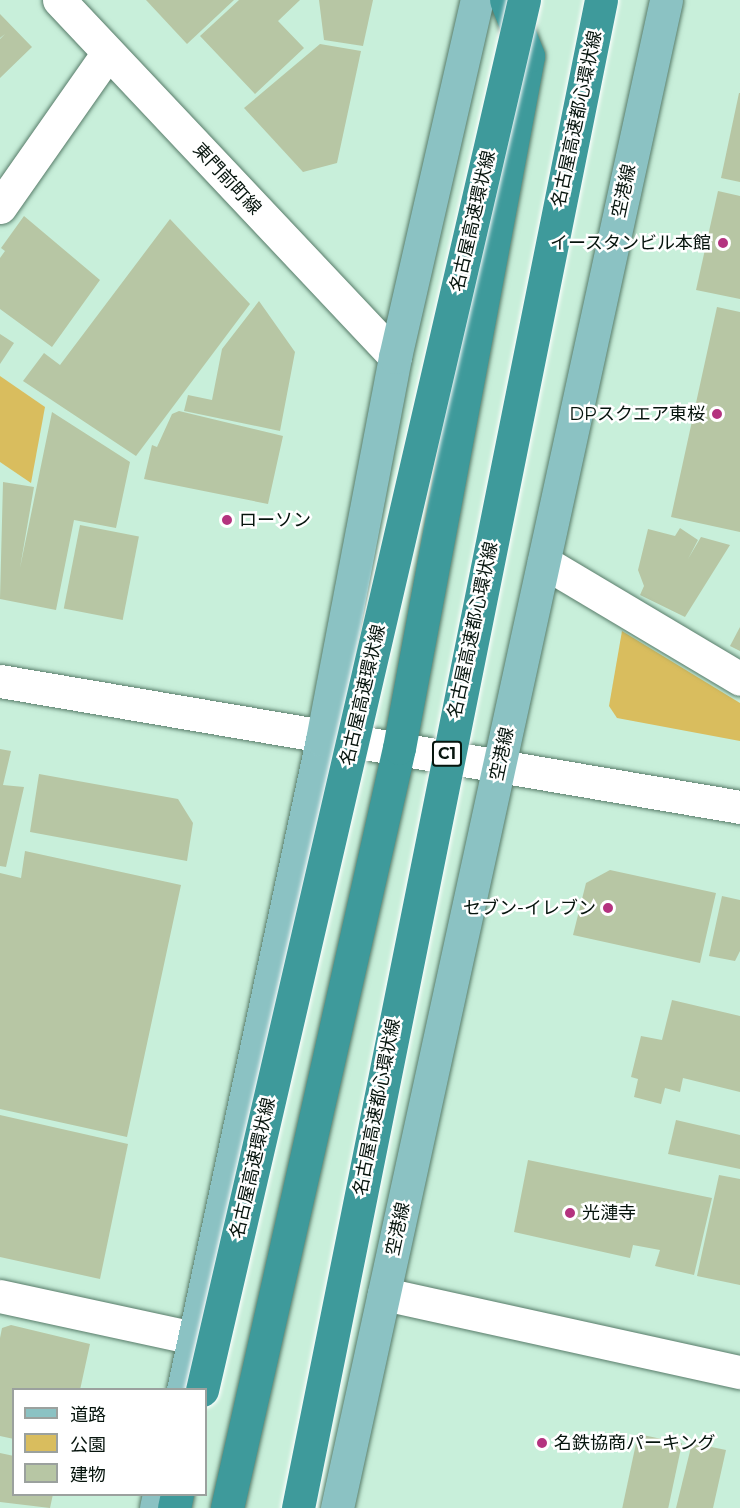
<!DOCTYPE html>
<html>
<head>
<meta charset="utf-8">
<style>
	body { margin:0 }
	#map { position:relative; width:740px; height:1508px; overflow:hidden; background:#c8efda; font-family:Montserrat,"Noto Sans JP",sans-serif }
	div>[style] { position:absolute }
	.green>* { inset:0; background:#d9bd5e }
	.building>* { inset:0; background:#b7c6a4; transform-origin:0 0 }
	.roads { filter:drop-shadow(0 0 2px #577b69) drop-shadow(0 0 2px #577b69) }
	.minor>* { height:33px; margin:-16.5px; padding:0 16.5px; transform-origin:16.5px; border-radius:16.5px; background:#fff }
	.tertiary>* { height:33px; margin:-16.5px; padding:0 16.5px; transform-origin:16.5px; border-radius:16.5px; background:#fff }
	.primary>* { height:33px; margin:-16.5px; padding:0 16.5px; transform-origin:16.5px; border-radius:16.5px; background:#8bc2c3 }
	.motorway>* { height:33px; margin:-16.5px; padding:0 16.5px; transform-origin:16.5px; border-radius:16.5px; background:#3e9a9b }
	.bridges { filter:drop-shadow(0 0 2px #fff) drop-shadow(0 0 2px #fff) }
	.motorway-bridge>* { height:33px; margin:-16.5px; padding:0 16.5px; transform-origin:16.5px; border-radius:16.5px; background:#3e9a9b }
	.dots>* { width:16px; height:16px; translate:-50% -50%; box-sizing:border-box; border:3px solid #fff; border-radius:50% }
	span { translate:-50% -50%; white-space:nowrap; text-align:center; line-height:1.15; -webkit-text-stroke:5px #fff; paint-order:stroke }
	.shield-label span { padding:2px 4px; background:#fff; border:2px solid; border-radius:4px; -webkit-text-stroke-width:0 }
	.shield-label { font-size:16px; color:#06140d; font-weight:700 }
	.street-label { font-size:18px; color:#06140d }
	.poi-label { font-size:18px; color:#06140d }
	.right { translate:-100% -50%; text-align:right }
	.left { translate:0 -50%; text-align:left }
	.legend { position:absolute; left:12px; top:1388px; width:195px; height:108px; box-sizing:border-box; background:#fff; border:2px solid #9ba19e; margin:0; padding:8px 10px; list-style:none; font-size:18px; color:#06140d }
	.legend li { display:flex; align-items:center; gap:12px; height:30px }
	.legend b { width:30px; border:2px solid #9ba19e }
</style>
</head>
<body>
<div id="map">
	<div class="green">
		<i style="clip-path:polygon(0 376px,45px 407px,31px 483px,0 462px)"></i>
		<i style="clip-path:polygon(622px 631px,740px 703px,740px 741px,617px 718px,609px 706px)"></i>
	</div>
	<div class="building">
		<i style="clip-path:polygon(146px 0,234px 0,187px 44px)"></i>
		<i style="clip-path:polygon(239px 0,300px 0,278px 21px,304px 48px,255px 94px,200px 36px)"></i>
		<i style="clip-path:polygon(319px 0,373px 0,363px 46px,324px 40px)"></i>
		<i style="clip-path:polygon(0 14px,32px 47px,0 78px,0 39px,5px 34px,0 38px)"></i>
		<i style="clip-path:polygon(320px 44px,361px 51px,337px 163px,303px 172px,244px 108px)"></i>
		<i style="clip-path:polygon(739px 93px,740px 93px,740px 182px,721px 178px)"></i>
		<i style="clip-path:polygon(718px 191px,740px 196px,740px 299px,696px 290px)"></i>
		<i style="clip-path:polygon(24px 216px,100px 280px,52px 347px,0 309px,0 258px,5px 251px,1px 248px)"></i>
		<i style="clip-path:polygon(170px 219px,250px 304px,136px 456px,23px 381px,44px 353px,60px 365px)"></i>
		<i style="clip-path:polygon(259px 301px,295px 352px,280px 431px,184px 411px,188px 395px,212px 400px,222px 349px)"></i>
		<i style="clip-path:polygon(717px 307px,740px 312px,740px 532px,671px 517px)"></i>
		<i style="clip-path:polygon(0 334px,14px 343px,0 364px)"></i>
		<i style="clip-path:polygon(179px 411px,283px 436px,268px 504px,144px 479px,152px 445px,157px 447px,172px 414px)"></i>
		<i style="clip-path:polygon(52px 412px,130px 462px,116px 528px,74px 520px,56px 610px,0 599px,3px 482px,34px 487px,20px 568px)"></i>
		<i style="left:80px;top:525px;width:60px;height:85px;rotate:11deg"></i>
		<i style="clip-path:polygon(680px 528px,698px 540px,688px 559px,701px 537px,730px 545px,685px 617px,640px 595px,644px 586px,638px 570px,648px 529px,675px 536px)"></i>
		<i style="clip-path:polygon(740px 627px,740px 651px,730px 646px)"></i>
		<i style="clip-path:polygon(0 749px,11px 751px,3px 785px,24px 787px,6px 867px,0 866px)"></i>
		<i style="clip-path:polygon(39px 774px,178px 799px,193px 823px,187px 861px,30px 832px)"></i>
		<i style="clip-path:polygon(25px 851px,181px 885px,127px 1137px,0 1109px,0 873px,21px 878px)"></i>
		<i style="clip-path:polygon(610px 870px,716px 893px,700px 963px,573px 935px,586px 883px)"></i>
		<i style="clip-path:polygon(722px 896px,740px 900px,740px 951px,735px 961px,709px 956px)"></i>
		<i style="clip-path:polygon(672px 1000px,740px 1016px,740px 1092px,683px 1078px,680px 1092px,665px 1088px,661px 1104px,634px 1097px,638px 1079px,631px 1077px,641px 1036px,662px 1040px)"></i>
		<i style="clip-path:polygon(0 1115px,128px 1144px,100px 1279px,0 1257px)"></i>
		<i style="clip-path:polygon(676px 1120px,740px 1135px,740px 1169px,668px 1154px)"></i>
		<i style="clip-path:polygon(528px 1160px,712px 1198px,694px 1275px,655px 1266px,660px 1250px,633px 1245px,630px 1258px,514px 1232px)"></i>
		<i style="clip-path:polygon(719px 1175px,740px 1179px,740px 1285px,697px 1276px)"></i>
		<i style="clip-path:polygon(11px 1325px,90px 1344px,80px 1390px,14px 1390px,14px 1439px,0 1436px,0 1338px,2px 1328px)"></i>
		<i style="left:638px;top:1434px;width:45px;height:76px;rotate:12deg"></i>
		<i style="clip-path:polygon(692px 1443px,726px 1450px,713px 1508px,676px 1508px)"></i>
		<i style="clip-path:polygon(0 1453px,14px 1456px,14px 1494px,53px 1494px,50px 1508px,0 1502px)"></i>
	</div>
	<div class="roads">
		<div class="minor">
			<i style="left:59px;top:0;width:490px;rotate:46.7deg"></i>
			<i style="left:0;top:207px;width:188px;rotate:-55deg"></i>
			<i style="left:544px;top:562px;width:228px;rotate:30.8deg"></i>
			<i style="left:384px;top:1294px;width:364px;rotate:12.4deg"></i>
			<i style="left:0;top:1296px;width:199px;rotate:12.2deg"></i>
		</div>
		<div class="tertiary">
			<i style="left:0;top:681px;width:751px;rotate:9.66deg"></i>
		</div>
		<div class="primary">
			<i style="left:183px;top:1390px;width:665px;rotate:-77.93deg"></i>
			<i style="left:322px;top:740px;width:390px;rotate:-79.2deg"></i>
			<i style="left:395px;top:357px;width:366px;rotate:-77.1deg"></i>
			<i style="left:156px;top:1508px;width:14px;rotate:-78deg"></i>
			<i style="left:337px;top:1508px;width:1543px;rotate:-77.69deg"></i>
		</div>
		<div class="motorway">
			<i style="left:174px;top:1508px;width:14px;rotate:-78deg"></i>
			<i style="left:227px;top:1508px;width:779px;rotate:-77.25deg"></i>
			<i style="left:399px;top:748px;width:704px;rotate:-79.44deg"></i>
			<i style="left:528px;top:56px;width:60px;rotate:-111.4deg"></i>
		</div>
	</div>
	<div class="bridges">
		<div class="motorway-bridge">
			<i style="left:202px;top:1390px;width:1427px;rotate:-76.96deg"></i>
			<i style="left:298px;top:1508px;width:1538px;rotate:-78.64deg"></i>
		</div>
	</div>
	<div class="dots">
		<i style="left:723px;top:243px;background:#b4337f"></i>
		<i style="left:717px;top:414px;background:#b4337f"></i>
		<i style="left:227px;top:520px;background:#b4337f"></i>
		<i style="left:608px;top:908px;background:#b4337f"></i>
		<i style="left:570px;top:1213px;background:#b4337f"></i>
		<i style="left:542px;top:1443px;background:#b4337f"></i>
	</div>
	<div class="shield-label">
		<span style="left:447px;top:754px">C1</span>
	</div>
	<div class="street-label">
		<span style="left:577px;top:119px;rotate:-78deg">名古屋高速都心環状線</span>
		<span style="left:227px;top:179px;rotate:47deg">東門前町線</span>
		<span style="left:624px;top:191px;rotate:-78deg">空港線</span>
		<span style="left:473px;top:221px;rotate:-77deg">名古屋高速環状線</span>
		<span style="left:473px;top:630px;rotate:-78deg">名古屋高速都心環状線</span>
		<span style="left:363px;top:695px;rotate:-77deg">名古屋高速環状線</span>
		<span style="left:502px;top:754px;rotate:-78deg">空港線</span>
		<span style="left:377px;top:1107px;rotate:-79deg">名古屋高速都心環状線</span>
		<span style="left:253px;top:1168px;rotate:-77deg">名古屋高速環状線</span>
		<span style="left:398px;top:1229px;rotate:-78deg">空港線</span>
	</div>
	<div class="poi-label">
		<span class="right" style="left:711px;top:243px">イースタンビル本館</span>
		<span class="right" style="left:705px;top:414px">DPスクエア東桜</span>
		<span class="left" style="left:239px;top:520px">ローソン</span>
		<span class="right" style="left:596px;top:908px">セブン-イレブン</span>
		<span class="left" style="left:582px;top:1213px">光漣寺</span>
		<span class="left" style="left:554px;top:1443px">名鉄協商パーキング</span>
	</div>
	<ul class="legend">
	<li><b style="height:8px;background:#8bc2c3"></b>道路</li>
	<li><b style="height:16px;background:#d9bd5e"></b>公園</li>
	<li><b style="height:16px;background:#b7c6a4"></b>建物</li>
	</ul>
</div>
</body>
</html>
